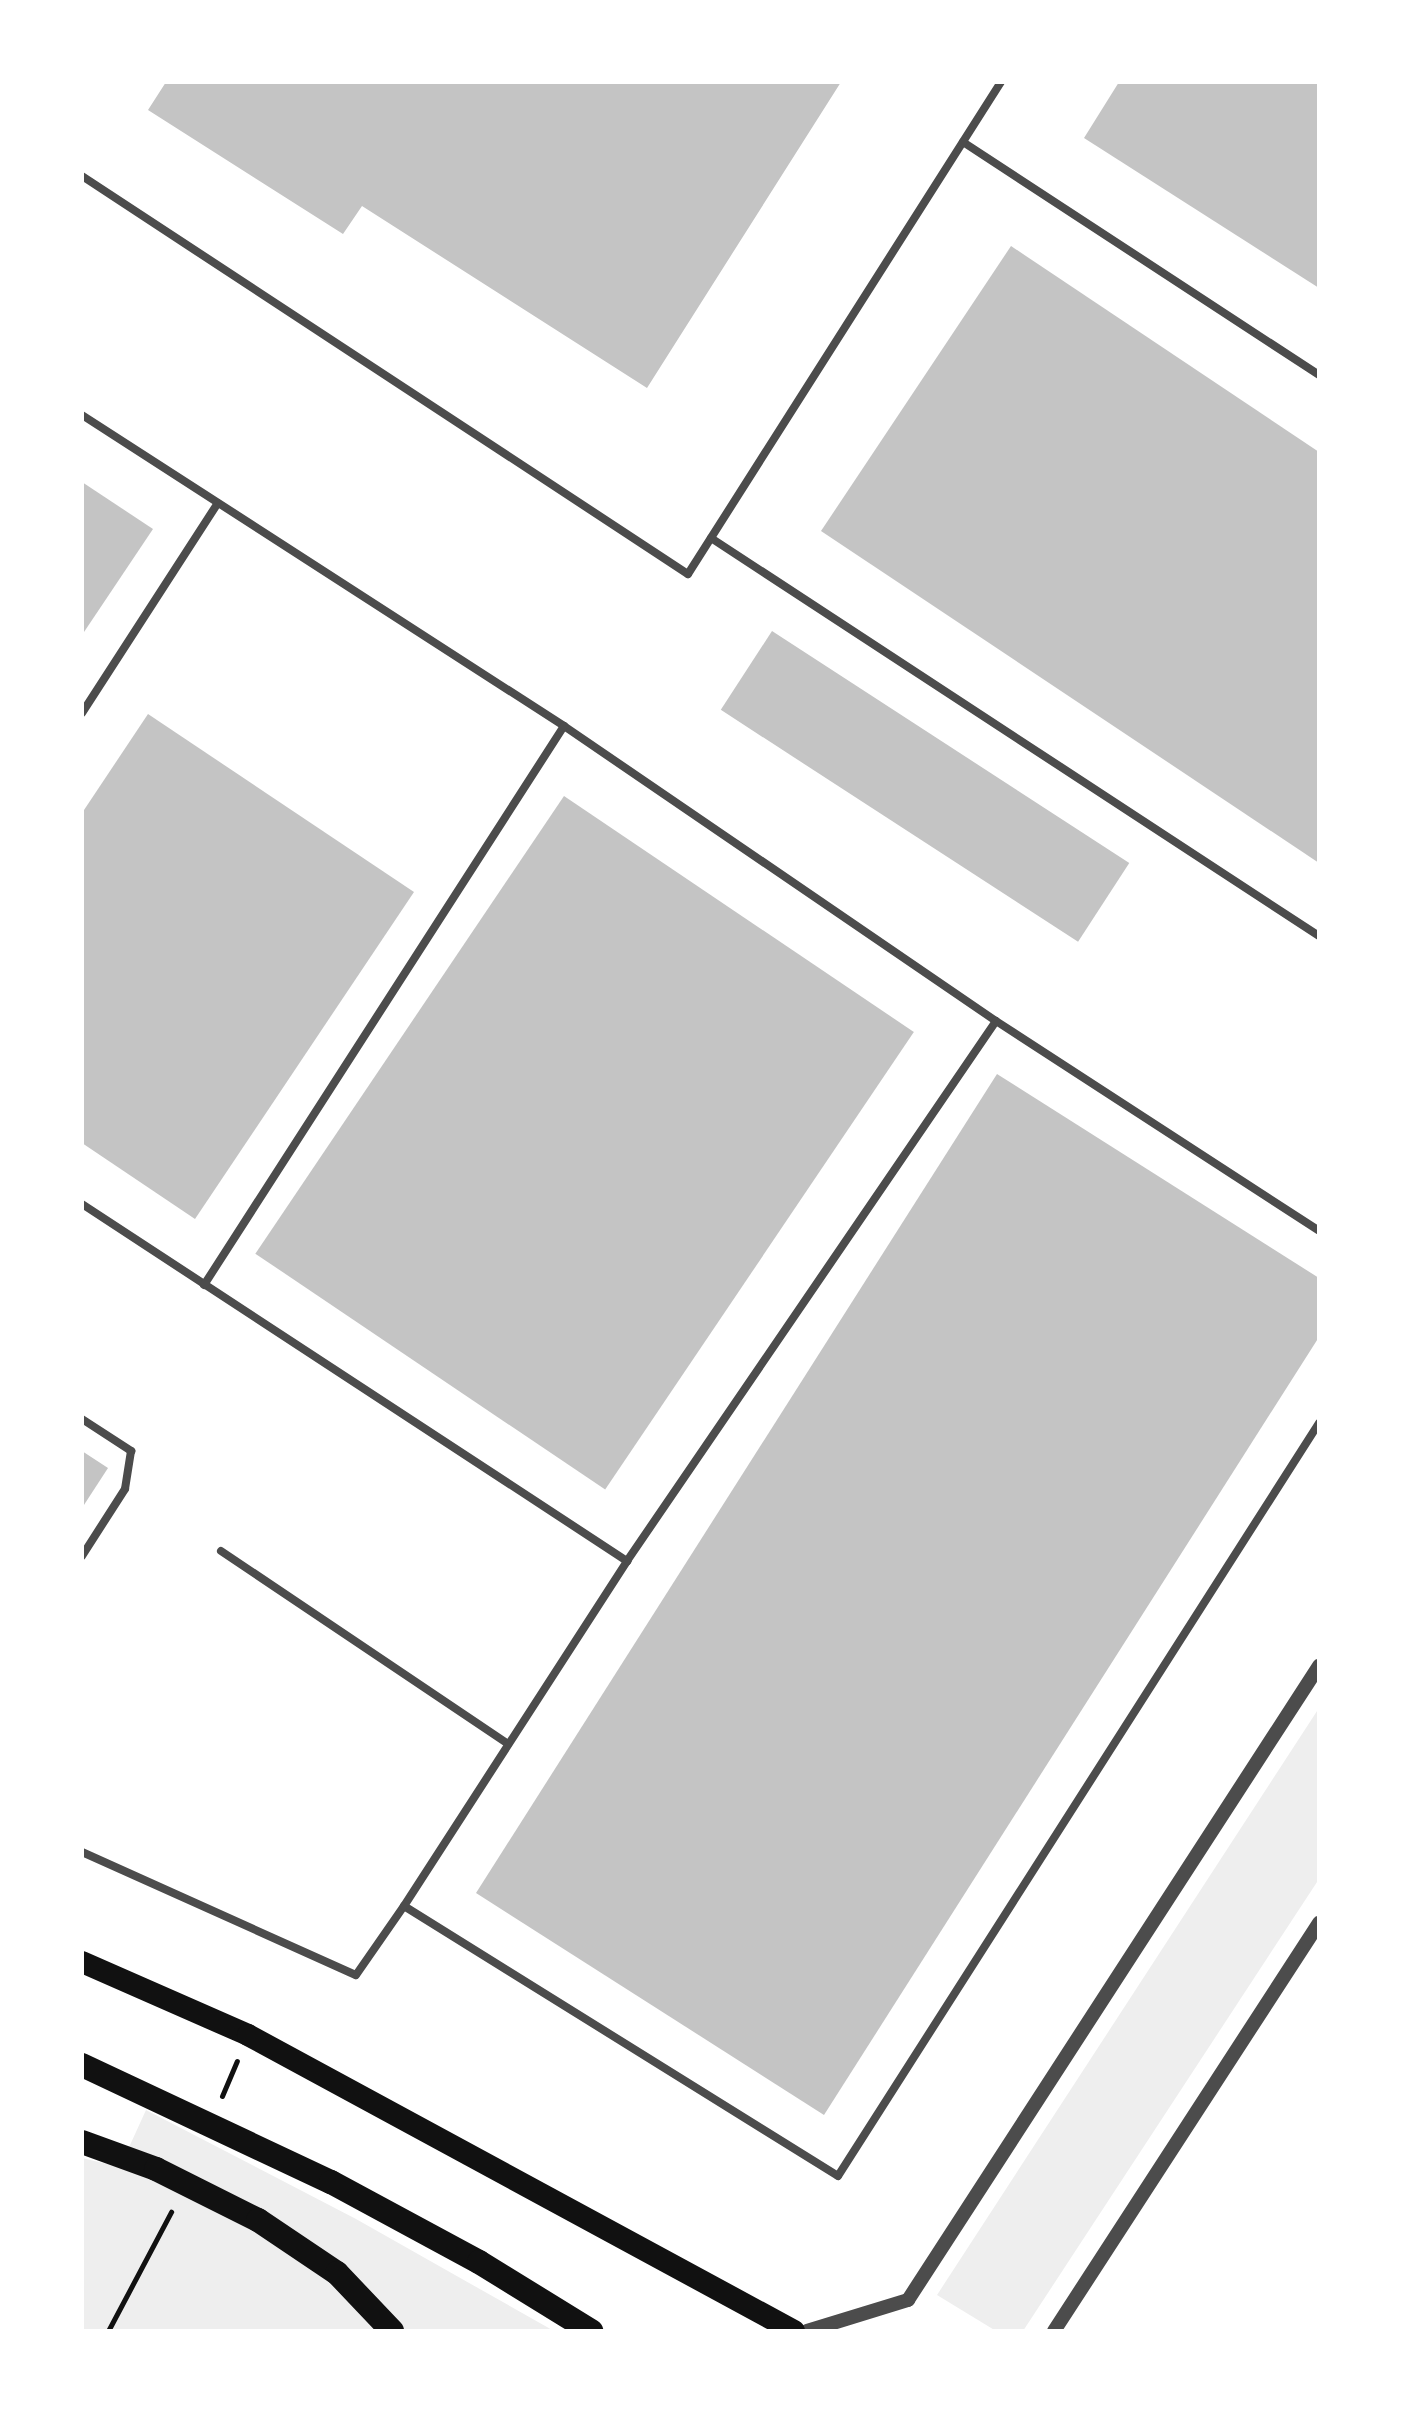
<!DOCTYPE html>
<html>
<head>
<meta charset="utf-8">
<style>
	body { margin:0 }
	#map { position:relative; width:1401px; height:2413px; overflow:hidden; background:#fff; font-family:Quicksand,sans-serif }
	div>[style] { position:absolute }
	.green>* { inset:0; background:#eee }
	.building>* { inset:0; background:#c4c4c4; transform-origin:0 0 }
	.path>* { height:5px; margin:-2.5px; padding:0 2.5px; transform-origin:2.5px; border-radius:2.5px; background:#111 }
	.minor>* { height:8px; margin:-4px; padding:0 4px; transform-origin:4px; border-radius:4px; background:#4c4c4c }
	.tertiary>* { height:14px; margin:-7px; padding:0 7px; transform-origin:7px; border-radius:7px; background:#4c4c4c }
	.trunk>* { height:22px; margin:-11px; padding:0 11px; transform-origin:11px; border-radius:11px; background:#111 }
	.motorway>* { height:24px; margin:-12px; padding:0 12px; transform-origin:12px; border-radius:12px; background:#111 }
	span { translate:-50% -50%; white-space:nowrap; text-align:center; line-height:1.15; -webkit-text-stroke:6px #fff; paint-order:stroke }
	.frame { position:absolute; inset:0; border:84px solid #fff; pointer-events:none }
</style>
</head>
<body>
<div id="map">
	<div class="green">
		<i style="clip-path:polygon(1319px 1708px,1319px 1879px,1023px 2331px,996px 2331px,937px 2295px)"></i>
		<i style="clip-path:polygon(146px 2110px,356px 2219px,554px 2331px,82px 2331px,82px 2158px,120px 2167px)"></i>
	</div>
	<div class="building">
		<i style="clip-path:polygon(166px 82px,841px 82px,647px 388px,362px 206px,343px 234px,148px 110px)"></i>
		<i style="clip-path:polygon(1119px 82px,1319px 82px,1319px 288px,1084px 138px)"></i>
		<i style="clip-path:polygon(1011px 246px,1319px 452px,1319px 863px,821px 531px)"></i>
		<i style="clip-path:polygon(82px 482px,153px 529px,82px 635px)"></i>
		<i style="left:772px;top:631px;width:426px;height:94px;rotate:33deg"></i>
		<i style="clip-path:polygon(148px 714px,414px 892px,195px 1219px,82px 1143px,82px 813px)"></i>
		<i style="left:564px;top:796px;width:422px;height:552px;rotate:34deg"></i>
		<i style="clip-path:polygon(997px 1074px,1319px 1278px,1319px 1337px,824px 2115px,476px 1893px)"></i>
		<i style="clip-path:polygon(82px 1451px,108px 1468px,82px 1508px)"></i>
	</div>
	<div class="path">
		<i style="left:222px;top:2096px;width:38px;rotate:-67deg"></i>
		<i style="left:108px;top:2331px;width:135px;rotate:-62.1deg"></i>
	</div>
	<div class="minor">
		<i style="left:963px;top:142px;width:425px;rotate:33.2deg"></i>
		<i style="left:82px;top:176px;width:725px;rotate:33.3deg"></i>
		<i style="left:688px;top:574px;width:583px;rotate:-57.54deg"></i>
		<i style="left:82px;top:415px;width:574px;rotate:32.83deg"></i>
		<i style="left:564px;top:726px;width:523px;rotate:34.33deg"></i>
		<i style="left:996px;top:1021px;width:385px;rotate:33deg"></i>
		<i style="left:711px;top:538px;width:727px;rotate:33.21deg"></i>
		<i style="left:82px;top:713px;width:250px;rotate:-57.1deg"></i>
		<i style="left:82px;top:1204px;width:652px;rotate:33.23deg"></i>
		<i style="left:204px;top:1285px;width:665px;rotate:-57.22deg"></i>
		<i style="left:82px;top:1419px;width:59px;rotate:33.1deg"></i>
		<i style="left:131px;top:1451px;width:38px;rotate:99deg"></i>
		<i style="left:125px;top:1489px;width:80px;rotate:122.7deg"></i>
		<i style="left:221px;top:1551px;width:346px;rotate:33.9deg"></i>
		<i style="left:82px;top:1852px;width:300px;rotate:24.2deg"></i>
		<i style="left:356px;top:1975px;width:84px;rotate:-55.2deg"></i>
		<i style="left:404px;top:1906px;width:511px;rotate:31.89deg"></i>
		<i style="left:838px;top:2176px;width:894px;rotate:-57.43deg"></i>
		<i style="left:404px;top:1906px;width:411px;rotate:-57.1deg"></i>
		<i style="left:627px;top:1561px;width:654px;rotate:-55.65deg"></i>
	</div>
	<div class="tertiary">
		<i style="left:807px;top:2331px;width:106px;rotate:-17.1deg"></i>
		<i style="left:908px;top:2300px;width:756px;rotate:-57.05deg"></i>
		<i style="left:1054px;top:2331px;width:487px;rotate:-57deg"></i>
	</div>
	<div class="trunk">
		<i style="left:82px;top:1962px;width:181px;rotate:23.7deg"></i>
		<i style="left:248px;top:2035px;width:621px;rotate:28.46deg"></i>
	</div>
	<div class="motorway">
		<i style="left:82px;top:2065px;width:275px;rotate:25.2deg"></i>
		<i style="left:331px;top:2182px;width:168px;rotate:28.4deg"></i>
		<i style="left:479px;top:2262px;width:132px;rotate:31.6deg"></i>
		<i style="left:82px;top:2142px;width:79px;rotate:20deg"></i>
		<i style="left:156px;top:2169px;width:114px;rotate:26.6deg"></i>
		<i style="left:258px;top:2220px;width:95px;rotate:33.9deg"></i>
		<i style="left:337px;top:2273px;width:80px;rotate:46.5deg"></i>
	</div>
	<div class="frame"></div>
</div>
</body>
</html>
